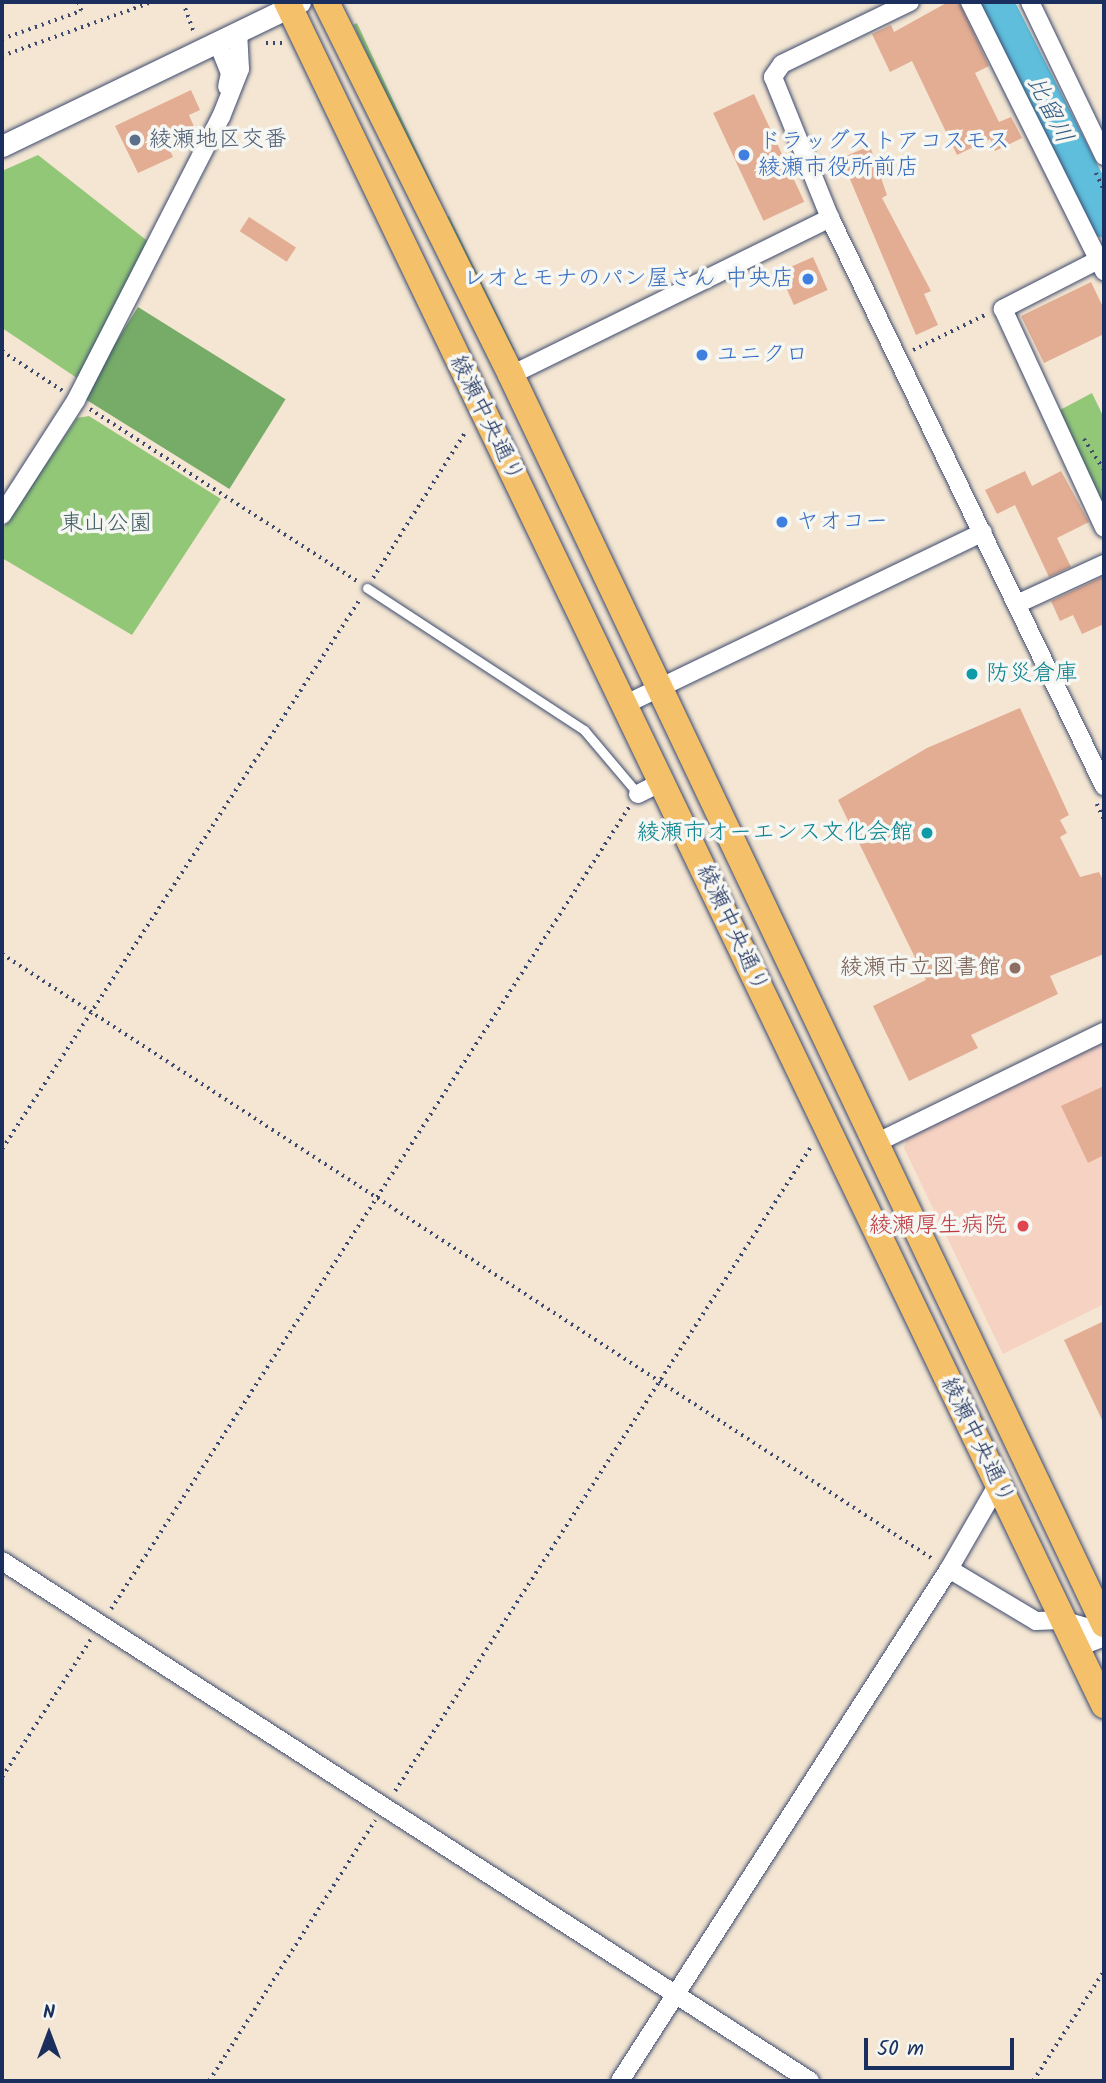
<!DOCTYPE html>
<html>
<head>
<meta charset="utf-8">
<style>
	body { margin:0 }
	#map { position:relative; width:1106px; height:2083px; overflow:hidden; background:#f4e6d2; font-family:Kalam,"Klee One",sans-serif }
	div>[style] { position:absolute }
	.built>* { inset:0; background:#f6d2c3 }
	.green>* { inset:0; background:#93c778; transform-origin:0 0 }
	.forest>* { inset:0; background:#76ac68; transform-origin:0 0 }
	.river>* { height:37px; margin:-18.5px; padding:0 18.5px; transform-origin:18.5px; border-radius:18.5px; background:#5ebedc }
	.building>* { inset:0; background:#e2ad93; transform-origin:0 0 }
	.path>* { height:3.5px; margin-top:-1.75px; transform-origin:0; background:repeating-linear-gradient(90deg,#3c4a6f 0 2px,transparent 0 7px) }
	.roads { filter:drop-shadow(0 0 2px #3c4a6f) drop-shadow(0 0 2px #3c4a6f) }
	.service>* { height:9px; margin:-4.5px; padding:0 4.5px; transform-origin:4.5px; border-radius:4.5px; background:#fff }
	.minor>* { height:18px; margin:-9px; padding:0 9px; transform-origin:9px; border-radius:9px; background:#fff }
	.tertiary>* { height:21px; margin:-10.5px; padding:0 10.5px; transform-origin:10.5px; border-radius:10.5px; background:#fff }
	.primary>* { height:26px; margin:-13px; padding:0 13px; transform-origin:13px; border-radius:13px; background:#f4c16a }
	.dots>* { width:19px; height:19px; translate:-50% -50%; box-sizing:border-box; border:4px solid #f6f6f2; border-radius:50% }
	span { translate:-50% -50%; white-space:nowrap; text-align:center; line-height:1.15; -webkit-text-stroke:7px #f6f6f2; paint-order:stroke }
	.service-label { font-size:23px; color:#4e5e75 }
	.left { translate:0 -50%; text-align:left }
	.shop-label { font-size:23px; color:#366cbe }
	.right { translate:-100% -50%; text-align:right }
	.street-label { font-size:23px; color:#1b2f5e }
	.park-label { font-size:23px; color:#3f5d66 }
	.culture-label { font-size:23px; color:#0d838f }
	.education-label { font-size:23px; color:#785e54 }
	.health-label { font-size:23px; color:#be3a42 }
	.water-label { font-size:24px; color:#2f5a84; font-style:italic }
	.frame { position:absolute; inset:0; border:4px solid #1b2f5e; pointer-events:none }
	.north { position:absolute; left:14px; top:1999px; width:70px; height:70px; -webkit-text-stroke:5px #f6f6f2; paint-order:stroke; rotate:0deg; font-size:19px; font-weight:700; line-height:28px; text-align:center; color:#1b2f5e }
	.north::after { content:''; display:block; margin:auto; width:24px; height:32px; background:#1b2f5e; clip-path:polygon(50% 0,100% 100%,50% 72%,0 100%) }
	.scale { position:absolute; left:864px; top:2038px; width:150px; height:32px; box-sizing:border-box; border:4px solid #1b2f5e; border-top:0; padding-left:9px; font-size:21px; line-height:24px; white-space:nowrap; color:#1b2f5e; -webkit-text-stroke:5px #f6f6f2; paint-order:stroke }
</style>
</head>
<body>
<div id="map">
	<div class="built">
		<i style="clip-path:polygon(1104px 1040px,1104px 1304px,1003px 1354px,904px 1148px,908px 1134px)"></i>
	</div>
	<div class="green">
		<i style="left:357px;top:23px;width:195px;height:4px;rotate:65deg"></i>
		<i style="clip-path:polygon(38px 155px,150px 243px,77px 378px,2px 328px,2px 171px)"></i>
		<i style="clip-path:polygon(449px 216px,515px 351px,507px 347px,445px 218px)"></i>
		<i style="clip-path:polygon(1092px 393px,1104px 418px,1104px 509px,1060px 410px)"></i>
		<i style="clip-path:polygon(89px 416px,221px 499px,132px 635px,2px 558px,2px 530px,77px 418px)"></i>
	</div>
	<div class="forest">
		<i style="left:138px;top:307px;width:174px;height:106px;rotate:32deg"></i>
	</div>
	<div class="river">
		<i style="left:994px;top:2px;width:243px;rotate:63.1deg"></i>
	</div>
	<div class="building">
		<i style="clip-path:polygon(948px 2px,959px 2px,989px 66px,975px 73px,999px 122px,1011px 117px,1022px 138px,995px 151px,990px 139px,957px 155px,912px 61px,890px 72px,872px 34px,891px 25px,894px 32px)"></i>
		<i style="clip-path:polygon(191px 90px,200px 110px,189px 115px,195px 129px,166px 142px,173px 157px,138px 173px,115px 126px)"></i>
		<i style="left:754px;top:94px;width:119px;height:45px;rotate:65deg"></i>
		<i style="clip-path:polygon(870px 146px,887px 195px,882px 198px,931px 291px,924px 294px,938px 325px,916px 335px,841px 158px)"></i>
		<i style="left:249px;top:217px;width:56px;height:17px;rotate:33deg"></i>
		<i style="left:813px;top:257px;width:36px;height:37px;rotate:66deg"></i>
		<i style="clip-path:polygon(1091px 282px,1104px 309px,1104px 334px,1044px 363px,1021px 316px)"></i>
		<i style="clip-path:polygon(1025px 471px,1032px 486px,1061px 471px,1089px 522px,1057px 538px,1071px 567px,1049px 577px,1015px 505px,997px 514px,985px 490px)"></i>
		<i style="clip-path:polygon(1104px 576px,1104px 624px,1082px 634px,1073px 615px,1060px 621px,1051px 601px)"></i>
		<i style="clip-path:polygon(1020px 708px,1069px 815px,1060px 820px,1067px 833px,1060px 837px,1080px 877px,1099px 872px,1104px 882px,1104px 954px,1050px 976px,1058px 994px,971px 1035px,978px 1048px,909px 1081px,873px 1006px,926px 980px,838px 800px,927px 748px)"></i>
		<i style="clip-path:polygon(1104px 1086px,1104px 1155px,1088px 1163px,1061px 1106px)"></i>
		<i style="clip-path:polygon(1104px 1321px,1104px 1424px,1064px 1340px)"></i>
	</div>
	<div class="path">
		<i style="left:183px;top:2px;width:33px;rotate:70deg"></i>
		<i style="left:2px;top:39px;width:84px;rotate:-19.5deg"></i>
		<i style="left:81px;top:11px;width:9px;rotate:-108deg"></i>
		<i style="left:266px;top:43px;width:17px"></i>
		<i style="left:2px;top:56px;width:159px;rotate:-19.8deg"></i>
		<i style="left:1096px;top:173px;width:19px;rotate:65deg"></i>
		<i style="left:913px;top:350px;width:82px;rotate:-25.9deg"></i>
		<i style="left:2px;top:351px;width:73px;rotate:33.3deg"></i>
		<i style="left:90px;top:409px;width:318px;rotate:32.8deg"></i>
		<i style="left:1084px;top:439px;width:37px;rotate:57deg"></i>
		<i style="left:373px;top:578px;width:174px;rotate:-57.7deg"></i>
		<i style="left:1097px;top:804px;width:17px;rotate:66deg"></i>
		<i style="left:2px;top:954px;width:1110px;rotate:33.02deg"></i>
		<i style="left:2px;top:1149px;width:656px;rotate:-56.94deg"></i>
		<i style="left:111px;top:1609px;width:955px;rotate:-57.14deg"></i>
		<i style="left:2px;top:1777px;width:164px;rotate:-57.2deg"></i>
		<i style="left:395px;top:1791px;width:765px;rotate:-57.16deg"></i>
		<i style="left:209px;top:2081px;width:309px;rotate:-57.5deg"></i>
		<i style="left:1033px;top:2081px;width:131px;rotate:-57.2deg"></i>
	</div>
	<div class="roads">
		<div class="service">
			<i style="left:367px;top:588px;width:259px;rotate:33.2deg"></i>
			<i style="left:584px;top:730px;width:84px;rotate:49.8deg"></i>
		</div>
		<div class="minor">
			<i style="left:910px;top:2px;width:142px;rotate:154.2deg"></i>
			<i style="left:782px;top:64px;width:16px;rotate:125deg"></i>
			<i style="left:773px;top:77px;width:152px;rotate:68deg"></i>
			<i style="left:830px;top:218px;width:631px;rotate:64.25deg"></i>
			<i style="left:970px;top:2px;width:301px;rotate:63.5deg"></i>
			<i style="left:1030px;top:2px;width:171px;rotate:64.3deg"></i>
			<i style="left:219px;top:46px;width:29px;rotate:68deg"></i>
			<i style="left:230px;top:73px;width:14px;rotate:102deg"></i>
			<i style="left:1104px;top:257px;width:114px;rotate:152.8deg"></i>
			<i style="left:1003px;top:309px;width:241px;rotate:65.2deg"></i>
			<i style="left:511px;top:375px;width:356px;rotate:-26.2deg"></i>
			<i style="left:2px;top:515px;width:137px;rotate:-57.2deg"></i>
			<i style="left:76px;top:400px;width:318px;rotate:-62.9deg"></i>
			<i style="left:221px;top:117px;width:52px;rotate:-68.4deg"></i>
			<i style="left:240px;top:69px;width:33px;rotate:-93deg"></i>
			<i style="left:1017px;top:604px;width:96px;rotate:-24.7deg"></i>
			<i style="left:626px;top:704px;width:396px;rotate:-25.7deg"></i>
			<i style="left:638px;top:794px;width:30px;rotate:-27deg"></i>
			<i style="left:876px;top:1143px;width:254px;rotate:-26deg"></i>
			<i style="left:2px;top:1561px;width:961px;rotate:32.76deg"></i>
			<i style="left:949px;top:1569px;width:98px;rotate:-60deg"></i>
			<i style="left:620px;top:2081px;width:609px;rotate:-57.28deg"></i>
			<i style="left:949px;top:1569px;width:101px;rotate:30.9deg"></i>
			<i style="left:1036px;top:1621px;width:25px;rotate:-2deg"></i>
			<i style="left:1061px;top:1620px;width:45px;rotate:15.6deg"></i>
		</div>
		<div class="tertiary">
			<i style="left:2px;top:146px;width:331px;rotate:-25.8deg"></i>
			<i style="left:1075px;top:1646px;width:31px;rotate:-21deg"></i>
		</div>
		<div class="primary">
			<i style="left:287px;top:2px;width:1889px;rotate:64.37deg"></i>
			<i style="left:326px;top:2px;width:416px;rotate:63.6deg"></i>
			<i style="left:511px;top:375px;width:1383px;rotate:64.6deg"></i>
		</div>
	</div>
	<div class="dots">
		<i style="left:135px;top:140px;background:#5c6f8a"></i>
		<i style="left:744px;top:155px;background:#3f7fe0"></i>
		<i style="left:808px;top:279px;background:#3f7fe0"></i>
		<i style="left:702px;top:355px;background:#3f7fe0"></i>
		<i style="left:782px;top:522px;background:#3f7fe0"></i>
		<i style="left:972px;top:674px;background:#0f9aa8"></i>
		<i style="left:927px;top:833px;background:#0f9aa8"></i>
		<i style="left:1015px;top:968px;background:#8d6e63"></i>
		<i style="left:1023px;top:1226px;background:#e0444e"></i>
	</div>
	<div class="service-label">
		<span class="left" style="left:149px;top:140px">綾瀬地区交番</span>
	</div>
	<div class="shop-label">
		<span class="left" style="left:758px;top:155px">ドラッグストアコスモス<br>綾瀬市役所前店</span>
		<span class="right" style="left:794px;top:279px">レオとモナのパン屋さん 中央店</span>
		<span class="left" style="left:716px;top:355px">ユニクロ</span>
		<span class="left" style="left:796px;top:522px">ヤオコー</span>
	</div>
	<div class="street-label">
		<span style="left:486px;top:419px;rotate:64deg">綾瀬中央通り</span>
		<span style="left:732px;top:929px;rotate:65deg">綾瀬中央通り</span>
		<span style="left:977px;top:1441px;rotate:64deg">綾瀬中央通り</span>
	</div>
	<div class="park-label">
		<span style="left:106px;top:524px">東山公園</span>
	</div>
	<div class="culture-label">
		<span class="left" style="left:986px;top:674px">防災倉庫</span>
		<span class="right" style="left:913px;top:833px">綾瀬市オーエンス文化会館</span>
	</div>
	<div class="education-label">
		<span class="right" style="left:1001px;top:968px">綾瀬市立図書館</span>
	</div>
	<div class="health-label">
		<span class="right" style="left:1007px;top:1226px">綾瀬厚生病院</span>
	</div>
	<div class="water-label">
		<span style="left:1049px;top:110px;rotate:63deg">比留川</span>
	</div>
	<div class="frame"></div>
	<div class="north">N</div>
	<div class="scale">50 m</div>
</div>
</body>
</html>
